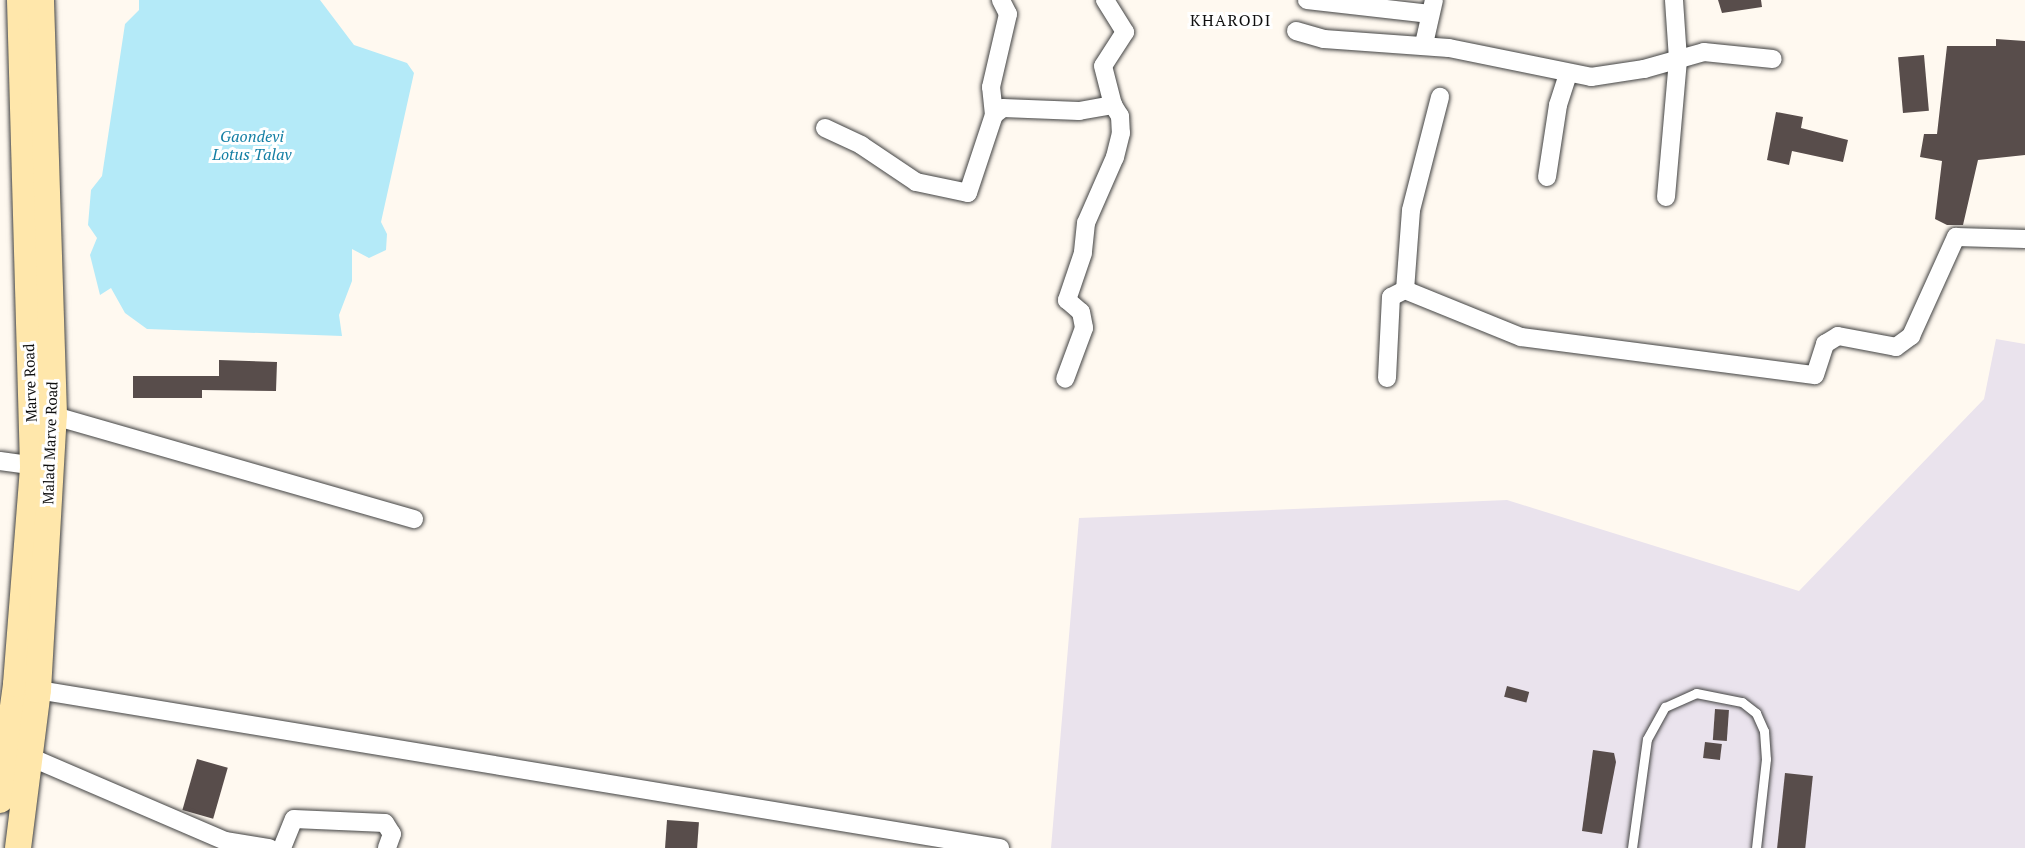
<!DOCTYPE html>
<html>
<head>
<meta charset="utf-8">
<style>
	body { margin:0 }
	#map { position:relative; width:2025px; height:848px; overflow:hidden; background:#fff9f0; font-family:"PT Serif",serif }
	div>[style] { position:absolute }
	.industrial>* { inset:0; background:#eae3ed }
	.water>* { inset:0; background:#b4eaf8 }
	.building>* { inset:0; background:#584d4b; transform-origin:0 0 }
	.roads { filter:drop-shadow(0 0 2px #424242) drop-shadow(0 0 2px #424242) }
	.service>* { height:9px; margin:-4.5px; padding:0 4.5px; transform-origin:4.5px; border-radius:4.5px; background:#fff }
	.minor>* { height:18px; margin:-9px; padding:0 9px; transform-origin:9px; border-radius:9px; background:#fff }
	.secondary>* { height:26px; margin:-13px; padding:0 13px; transform-origin:13px; border-radius:13px; background:#ffe7ab }
	span { translate:-50% -50%; white-space:nowrap; text-align:center; line-height:1.15; -webkit-text-stroke:6px #fff; paint-order:stroke }
	.street-label { font-size:15px; color:#0f0f0f }
	.neighbourhood-label { font-size:16px; color:#0f0f0f; letter-spacing:1.5px }
	.water-label { font-size:16px; color:#147fa4; font-style:italic }
</style>
</head>
<body>
<div id="map">
	<div class="industrial">
		<i style="clip-path:polygon(1996px 339px,2025px 344px,2025px 848px,1051px 848px,1079px 518px,1507px 500px,1799px 591px,1984px 399px)"></i>
	</div>
	<div class="water">
		<i style="clip-path:polygon(139px 0,320px 0,354px 45px,407px 63px,414px 73px,381px 222px,387px 234px,386px 250px,369px 258px,352px 249px,352px 281px,339px 315px,342px 336px,147px 329px,125px 313px,111px 288px,100px 295px,90px 255px,97px 238px,88px 225px,91px 190px,102px 176px,125px 24px,139px 10px)"></i>
	</div>
	<div class="building">
		<i style="clip-path:polygon(1718px 0,1761px 0,1762px 7px,1722px 13px)"></i>
		<i style="clip-path:polygon(1996px 39px,2025px 41px,2025px 155px,1978px 160px,1963px 225px,1947px 225px,1935px 219px,1942px 161px,1920px 157px,1924px 134px,1937px 134px,1947px 46px,1996px 46px)"></i>
		<i style="left:1924px;top:55px;width:56px;height:26px;rotate:85deg"></i>
		<i style="clip-path:polygon(1776px 112px,1803px 117px,1801px 128px,1848px 140px,1843px 162px,1792px 151px,1789px 165px,1767px 160px)"></i>
		<i style="clip-path:polygon(219px 360px,277px 362px,276px 391px,202px 390px,202px 398px,133px 398px,133px 376px,219px 376px)"></i>
		<i style="left:1507px;top:686px;width:23px;height:11px;rotate:15deg"></i>
		<i style="left:1715px;top:709px;width:14px;height:31px;rotate:4deg"></i>
		<i style="left:1705px;top:742px;width:17px;height:16px;rotate:7deg"></i>
		<i style="clip-path:polygon(1593px 750px,1614px 753px,1616px 762px,1602px 834px,1582px 831px)"></i>
		<i style="left:197px;top:759px;width:32px;height:53px;rotate:16deg"></i>
		<i style="left:1785px;top:773px;width:28px;height:76px;rotate:6deg"></i>
		<i style="left:667px;top:820px;width:32px;height:28px;rotate:4deg"></i>
	</div>
	<div class="roads">
		<div class="service">
			<i style="left:1632px;top:848px;width:110px;rotate:-82.2deg"></i>
			<i style="left:1647px;top:739px;width:37px;rotate:-61deg"></i>
			<i style="left:1665px;top:707px;width:34px;rotate:-24deg"></i>
			<i style="left:1696px;top:693px;width:47px;rotate:11.1deg"></i>
			<i style="left:1742px;top:702px;width:18px;rotate:38deg"></i>
			<i style="left:1756px;top:713px;width:20px;rotate:66deg"></i>
			<i style="left:1764px;top:731px;width:28px;rotate:86deg"></i>
			<i style="left:1766px;top:759px;width:90px;rotate:96.4deg"></i>
		</div>
		<div class="minor">
			<i style="left:1105px;top:0;width:38px;rotate:58deg"></i>
			<i style="left:1125px;top:32px;width:40px;rotate:122.9deg"></i>
			<i style="left:1103px;top:66px;width:40px;rotate:75.6deg"></i>
			<i style="left:1307px;top:0;width:124px;rotate:6.5deg"></i>
			<i style="left:1296px;top:31px;width:29px;rotate:16deg"></i>
			<i style="left:1324px;top:39px;width:125px;rotate:4.1deg"></i>
			<i style="left:1449px;top:48px;width:145px;rotate:11.5deg"></i>
			<i style="left:1591px;top:77px;width:54px;rotate:-8.6deg"></i>
			<i style="left:1644px;top:69px;width:62px;rotate:-15.8deg"></i>
			<i style="left:1704px;top:52px;width:69px;rotate:5.8deg"></i>
			<i style="left:1424px;top:44px;width:45px;rotate:-77.2deg"></i>
			<i style="left:994px;top:115px;width:28px;rotate:-96deg"></i>
			<i style="left:991px;top:87px;width:75px;rotate:-76.9deg"></i>
			<i style="left:1008px;top:14px;width:16px;rotate:-117deg"></i>
			<i style="left:825px;top:128px;width:40px;rotate:25deg"></i>
			<i style="left:861px;top:145px;width:66px;rotate:33.9deg"></i>
			<i style="left:916px;top:182px;width:53px;rotate:11.9deg"></i>
			<i style="left:968px;top:193px;width:82px;rotate:-71.6deg"></i>
			<i style="left:994px;top:115px;width:11px;rotate:-38deg"></i>
			<i style="left:1003px;top:108px;width:76px;rotate:2.3deg"></i>
			<i style="left:1079px;top:111px;width:35px;rotate:-10deg"></i>
			<i style="left:1113px;top:105px;width:13px;rotate:58deg"></i>
			<i style="left:1120px;top:116px;width:17px;rotate:87deg"></i>
			<i style="left:1121px;top:133px;width:25px;rotate:104deg"></i>
			<i style="left:1115px;top:157px;width:72px;rotate:113.7deg"></i>
			<i style="left:1086px;top:223px;width:30px;rotate:96deg"></i>
			<i style="left:1083px;top:253px;width:50px;rotate:108.8deg"></i>
			<i style="left:1067px;top:300px;width:18px;rotate:41deg"></i>
			<i style="left:1081px;top:312px;width:16px;rotate:79deg"></i>
			<i style="left:1084px;top:328px;width:54px;rotate:110.4deg"></i>
			<i style="left:1547px;top:177px;width:73px;rotate:-81.3deg"></i>
			<i style="left:1558px;top:105px;width:32px;rotate:-72deg"></i>
			<i style="left:1666px;top:197px;width:139px;rotate:-85deg"></i>
			<i style="left:1678px;top:59px;width:59px;rotate:-93.9deg"></i>
			<i style="left:1405px;top:290px;width:80px;rotate:-85.7deg"></i>
			<i style="left:1411px;top:210px;width:117px;rotate:-75.6deg"></i>
			<i style="left:1387px;top:378px;width:81px;rotate:-87.2deg"></i>
			<i style="left:1391px;top:297px;width:16px;rotate:-27deg"></i>
			<i style="left:1405px;top:290px;width:125px;rotate:22.1deg"></i>
			<i style="left:1521px;top:337px;width:296px;rotate:7.4deg"></i>
			<i style="left:1815px;top:375px;width:33px;rotate:-72deg"></i>
			<i style="left:1825px;top:344px;width:15px;rotate:-32deg"></i>
			<i style="left:1838px;top:336px;width:59px;rotate:10.7deg"></i>
			<i style="left:1896px;top:347px;width:19px;rotate:-36deg"></i>
			<i style="left:1911px;top:336px;width:109px;rotate:-65.6deg"></i>
			<i style="left:1956px;top:237px;width:69px;rotate:1.7deg"></i>
			<i style="left:44px;top:413px;width:385px;rotate:16deg"></i>
			<i style="left:0;top:461px;width:43px;rotate:7.9deg"></i>
			<i style="left:38px;top:690px;width:975px;rotate:9.33deg"></i>
			<i style="left:30px;top:757px;width:212px;rotate:23.3deg"></i>
			<i style="left:225px;top:841px;width:45px;rotate:9deg"></i>
			<i style="left:282px;top:848px;width:31px;rotate:-68deg"></i>
			<i style="left:294px;top:819px;width:91px;rotate:2.5deg"></i>
			<i style="left:385px;top:823px;width:13px;rotate:58deg"></i>
			<i style="left:392px;top:834px;width:15px;rotate:110deg"></i>
		</div>
		<div class="secondary">
			<i style="left:0;top:800px;width:117px;rotate:-82.1deg"></i>
			<i style="left:16px;top:684px;width:219px;rotate:-85.5deg"></i>
			<i style="left:33px;top:466px;width:466px;rotate:-91.6deg"></i>
			<i style="left:18px;top:848px;width:159px;rotate:-82.8deg"></i>
			<i style="left:38px;top:690px;width:275px;rotate:-86.7deg"></i>
			<i style="left:54px;top:415px;width:415px;rotate:-91.8deg"></i>
		</div>
	</div>
	<div class="street-label">
		<span style="left:30px;top:383px;rotate:-92deg">Marve Road</span>
		<span style="left:50px;top:443px;rotate:-88deg">Malad Marve Road</span>
	</div>
	<div class="neighbourhood-label">
		<span style="left:1231px;top:20px">KHARODI</span>
	</div>
	<div class="water-label">
		<span style="left:252px;top:145px">Gaondevi<br>Lotus Talav</span>
	</div>
</div>
</body>
</html>
